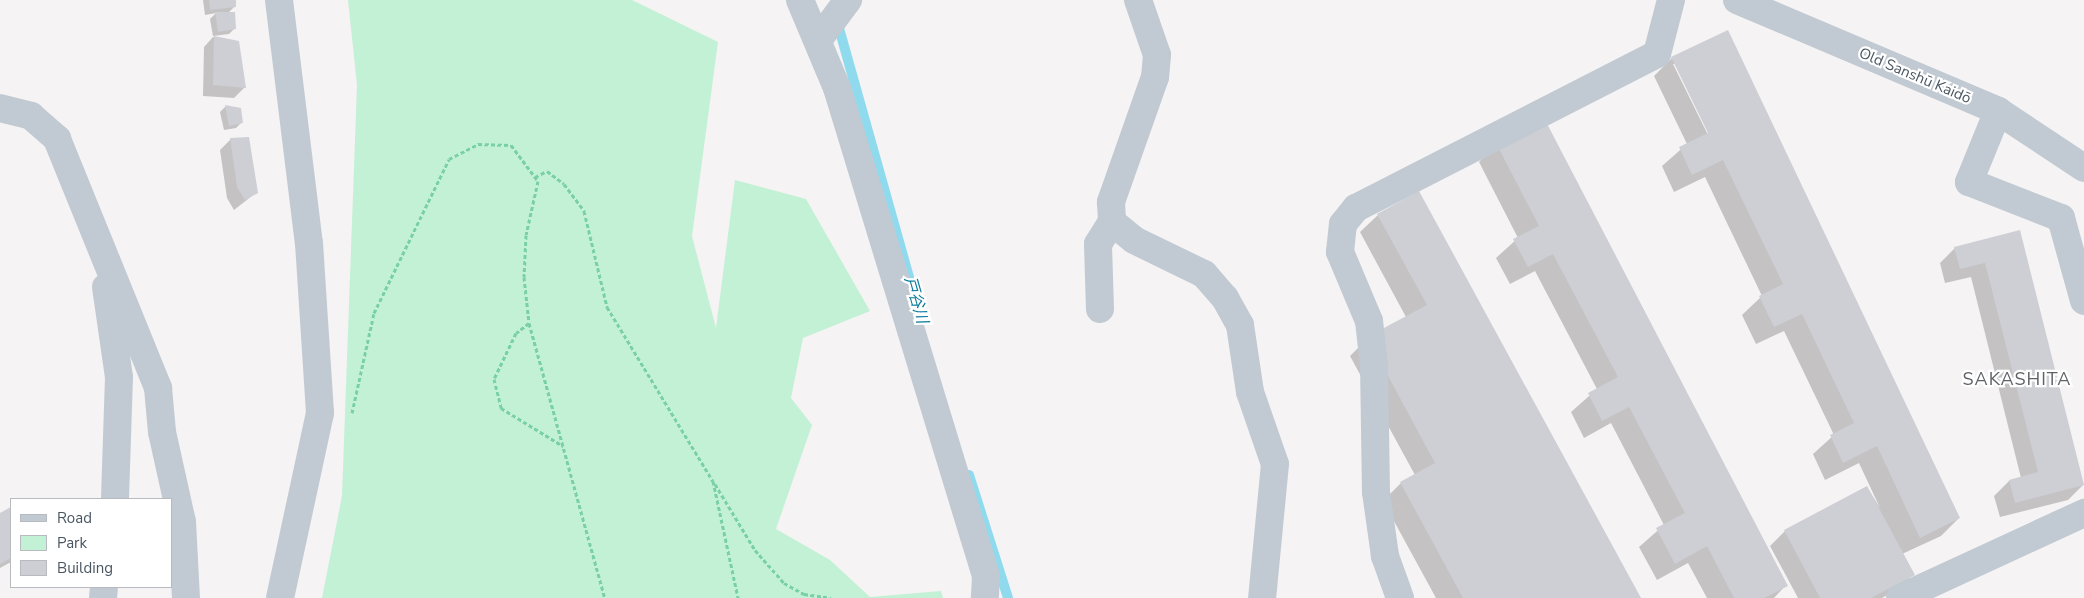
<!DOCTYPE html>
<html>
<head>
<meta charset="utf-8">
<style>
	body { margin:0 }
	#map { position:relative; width:2084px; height:598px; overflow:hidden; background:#f5f3f3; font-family:"Nunito Sans","Noto Sans JP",sans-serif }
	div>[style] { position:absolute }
	.green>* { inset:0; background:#c3f1d5 }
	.shadow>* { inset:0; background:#0003 }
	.stream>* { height:10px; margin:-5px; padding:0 5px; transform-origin:5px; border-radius:5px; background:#90daee }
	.building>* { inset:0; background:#cdcfd5 }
	.path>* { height:3px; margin-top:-1.5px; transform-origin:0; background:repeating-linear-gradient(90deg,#7ad0a6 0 4px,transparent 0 6.5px) }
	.minor>* { height:28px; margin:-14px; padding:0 14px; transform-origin:14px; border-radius:14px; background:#c1cad2 }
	span { translate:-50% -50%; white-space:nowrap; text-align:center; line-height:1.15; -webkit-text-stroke:4.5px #fff; paint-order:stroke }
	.street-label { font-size:15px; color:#4a5661 }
	.water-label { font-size:16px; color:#0c7c9b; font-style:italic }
	.quarter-label { font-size:18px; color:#5f6368; letter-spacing:1px }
	.legend { position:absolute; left:10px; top:498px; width:162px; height:90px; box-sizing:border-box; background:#fff; border:1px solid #b7bbc0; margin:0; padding:6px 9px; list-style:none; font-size:15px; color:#4a5661 }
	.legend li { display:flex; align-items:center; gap:10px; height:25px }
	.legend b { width:25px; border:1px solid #b7bbc0 }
</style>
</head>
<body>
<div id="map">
	<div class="green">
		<i style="clip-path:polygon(348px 0,632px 0,718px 42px,692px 236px,716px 328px,735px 180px,806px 199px,870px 311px,803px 338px,791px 398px,812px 425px,776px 529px,830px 560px,870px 597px,941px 591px,943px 598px,322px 598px,342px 496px,357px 85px)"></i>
	</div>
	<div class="shadow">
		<i style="clip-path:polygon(203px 0,234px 0,235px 6px,228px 13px,235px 28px,229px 34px,213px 36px,210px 19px,216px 13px,205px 15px)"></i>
		<i style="clip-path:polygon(evenodd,1727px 32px,1959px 518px,1941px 536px,1902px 554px,1913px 574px,1898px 589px,1882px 598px,1798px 598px,1770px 546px,1785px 531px,1867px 487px,1880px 508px,1859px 463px,1825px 480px,1813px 454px,1834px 435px,1784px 331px,1756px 344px,1742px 315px,1762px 296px,1705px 177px,1674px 192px,1662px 166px,1687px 144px,1654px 76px,1672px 58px,1727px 32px,1673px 64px,1676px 64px,1712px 138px,1710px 139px,1673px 64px)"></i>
		<i style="clip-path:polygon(213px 37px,238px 42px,245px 87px,234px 98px,203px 96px,204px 47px)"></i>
		<i style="clip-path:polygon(225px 107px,240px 110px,241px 123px,236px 128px,224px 130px,220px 112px)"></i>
		<i style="clip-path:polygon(231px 139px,257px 192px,234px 210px,227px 198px,220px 150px)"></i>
		<i style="clip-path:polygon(1496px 144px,1786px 585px,1774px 598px,1707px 598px,1688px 563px,1657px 580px,1639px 547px,1664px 525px,1611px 423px,1584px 438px,1571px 412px,1597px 389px,1535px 271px,1510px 284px,1496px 258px,1518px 238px,1479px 162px)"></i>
		<i style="clip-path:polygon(1378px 215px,1640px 598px,1436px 598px,1383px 501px,1401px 483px,1415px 475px,1350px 356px,1368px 338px,1406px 317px,1360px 232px)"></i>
		<i style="clip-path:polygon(2019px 232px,2083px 485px,2068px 500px,2000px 517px,1994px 496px,2009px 481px,2021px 478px,1971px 277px,1945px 283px,1940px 263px,1955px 248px)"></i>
		<i style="clip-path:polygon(11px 508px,11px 562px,0 568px,0 514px)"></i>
	</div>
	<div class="stream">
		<i style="left:837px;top:21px;width:280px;rotate:74.3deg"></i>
		<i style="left:969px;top:475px;width:129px;rotate:72.4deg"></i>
	</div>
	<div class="building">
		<i style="clip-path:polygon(209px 0,236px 0,236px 7px,210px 10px)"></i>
		<i style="clip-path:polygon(215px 12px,235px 12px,236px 29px,218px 32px)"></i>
		<i style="clip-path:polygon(1728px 30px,1960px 518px,1920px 538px,1877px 446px,1843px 463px,1830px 435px,1854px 423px,1802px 314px,1774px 327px,1759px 296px,1783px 284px,1723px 160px,1692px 175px,1679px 147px,1708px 133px,1671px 57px)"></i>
		<i style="clip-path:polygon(214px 36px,239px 41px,246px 88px,213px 85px)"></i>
		<i style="clip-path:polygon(225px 105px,241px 108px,243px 123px,229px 126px)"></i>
		<i style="clip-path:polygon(1544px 118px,1788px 586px,1764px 598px,1734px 598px,1707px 546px,1675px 564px,1656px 528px,1685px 513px,1629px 407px,1602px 421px,1588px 393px,1618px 377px,1553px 254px,1528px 267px,1513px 239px,1539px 226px,1496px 143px)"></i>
		<i style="clip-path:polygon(249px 137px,258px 193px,245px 200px,237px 187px,230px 138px)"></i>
		<i style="clip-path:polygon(1419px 191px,1641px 598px,1463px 598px,1400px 482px,1435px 463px,1367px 337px,1427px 305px,1377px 214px)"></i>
		<i style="clip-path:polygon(2020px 230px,2084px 485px,2015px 503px,2009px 480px,2038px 472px,1985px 263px,1960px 269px,1954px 247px)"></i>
		<i style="clip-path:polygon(1867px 486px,1915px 575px,1871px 598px,1820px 598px,1784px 530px)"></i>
		<i style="clip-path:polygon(11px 507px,11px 558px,0 564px,0 513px)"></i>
	</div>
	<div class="path">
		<i style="left:535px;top:177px;width:13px;rotate:-27deg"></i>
		<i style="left:547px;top:171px;width:21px;rotate:37deg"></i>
		<i style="left:564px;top:184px;width:34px;rotate:53deg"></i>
		<i style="left:584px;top:211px;width:99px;rotate:76.5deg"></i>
		<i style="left:607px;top:307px;width:204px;rotate:58.7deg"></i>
		<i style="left:713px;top:481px;width:120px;rotate:77.9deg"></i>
		<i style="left:529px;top:323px;width:16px;rotate:142deg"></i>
		<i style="left:516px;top:333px;width:51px;rotate:115.6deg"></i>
		<i style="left:494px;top:379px;width:30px;rotate:76deg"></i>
		<i style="left:501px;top:408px;width:73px;rotate:31.5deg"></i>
		<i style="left:352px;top:413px;width:102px;rotate:-77.6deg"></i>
		<i style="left:374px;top:313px;width:171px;rotate:-64deg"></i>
		<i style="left:449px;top:159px;width:33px;rotate:-27deg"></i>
		<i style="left:478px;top:144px;width:33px;rotate:2deg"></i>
		<i style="left:511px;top:145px;width:45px;rotate:53.1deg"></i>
		<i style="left:538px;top:181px;width:55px;rotate:102.5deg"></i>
		<i style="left:526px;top:235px;width:42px;rotate:92.7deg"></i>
		<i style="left:524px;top:277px;width:46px;rotate:83.8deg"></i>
		<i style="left:529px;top:323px;width:285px;rotate:74.6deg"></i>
		<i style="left:715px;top:484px;width:77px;rotate:58.8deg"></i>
		<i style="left:755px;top:550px;width:44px;rotate:48.7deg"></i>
		<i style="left:784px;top:583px;width:23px;rotate:29deg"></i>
		<i style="left:804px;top:594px;width:27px;rotate:8deg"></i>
	</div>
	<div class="minor">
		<i style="left:279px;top:0;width:245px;rotate:83deg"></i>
		<i style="left:309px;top:243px;width:170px;rotate:86.3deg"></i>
		<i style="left:320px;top:413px;width:189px;rotate:102.2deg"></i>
		<i style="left:800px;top:0;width:95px;rotate:67.2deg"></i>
		<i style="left:837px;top:88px;width:510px;rotate:73.02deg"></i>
		<i style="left:986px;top:576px;width:22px;rotate:93deg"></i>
		<i style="left:1138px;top:0;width:58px;rotate:70.9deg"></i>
		<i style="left:1157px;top:55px;width:22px;rotate:95deg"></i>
		<i style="left:1155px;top:77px;width:133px;rotate:109.4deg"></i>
		<i style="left:1111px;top:202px;width:20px;rotate:87deg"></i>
		<i style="left:1112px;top:222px;width:28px;rotate:39deg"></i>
		<i style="left:1134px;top:240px;width:78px;rotate:25.9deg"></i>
		<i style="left:1204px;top:274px;width:32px;rotate:49deg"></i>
		<i style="left:1225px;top:298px;width:31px;rotate:61deg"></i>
		<i style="left:1240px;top:325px;width:68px;rotate:81.5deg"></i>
		<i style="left:1250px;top:392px;width:76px;rotate:70.9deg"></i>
		<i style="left:1275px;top:464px;width:135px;rotate:95.5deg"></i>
		<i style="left:1737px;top:0;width:284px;rotate:23deg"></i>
		<i style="left:1998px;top:111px;width:103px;rotate:33.5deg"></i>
		<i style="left:819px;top:39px;width:49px;rotate:-53.4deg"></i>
		<i style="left:0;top:108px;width:32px;rotate:14deg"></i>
		<i style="left:31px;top:116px;width:35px;rotate:41deg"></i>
		<i style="left:57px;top:139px;width:269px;rotate:67.9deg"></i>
		<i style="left:158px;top:388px;width:44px;rotate:84.8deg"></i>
		<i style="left:162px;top:432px;width:92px;rotate:77.5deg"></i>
		<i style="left:182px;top:522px;width:76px;rotate:87deg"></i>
		<i style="left:1998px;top:111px;width:77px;rotate:112.2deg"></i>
		<i style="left:1969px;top:182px;width:99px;rotate:21.4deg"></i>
		<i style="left:2061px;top:218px;width:86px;rotate:74.5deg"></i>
		<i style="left:106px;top:287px;width:91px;rotate:81.8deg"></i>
		<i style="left:119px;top:377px;width:122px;rotate:91.9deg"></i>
		<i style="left:1100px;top:309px;width:65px;rotate:-91.8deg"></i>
		<i style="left:1098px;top:244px;width:26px;rotate:-58deg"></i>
		<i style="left:103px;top:598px;width:11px;rotate:-85deg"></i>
		<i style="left:1400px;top:598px;width:45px;rotate:-109.7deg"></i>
		<i style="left:1385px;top:556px;width:65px;rotate:-98deg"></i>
		<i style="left:1376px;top:492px;width:126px;rotate:-90.9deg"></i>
		<i style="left:1374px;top:366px;width:45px;rotate:-96.3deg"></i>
		<i style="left:1369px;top:321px;width:75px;rotate:-112.8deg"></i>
		<i style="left:1340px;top:252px;width:28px;rotate:-84deg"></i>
		<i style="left:1343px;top:224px;width:21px;rotate:-51deg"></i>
		<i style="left:1356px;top:208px;width:338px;rotate:-27.1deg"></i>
		<i style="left:1657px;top:54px;width:56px;rotate:-75.5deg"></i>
		<i style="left:1900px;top:598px;width:203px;rotate:-24.8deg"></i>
	</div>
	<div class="street-label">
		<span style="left:1915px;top:76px;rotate:23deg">Old Sanshū Kaidō</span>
	</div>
	<div class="water-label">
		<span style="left:916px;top:300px;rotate:74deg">戸谷川</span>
	</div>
	<div class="quarter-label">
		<span style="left:2017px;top:379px">SAKASHITA</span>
	</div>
	<ul class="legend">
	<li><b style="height:6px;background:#c1cad2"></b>Road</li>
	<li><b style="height:14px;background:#c3f1d5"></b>Park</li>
	<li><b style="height:14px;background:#cdcfd5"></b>Building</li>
	</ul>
</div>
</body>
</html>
